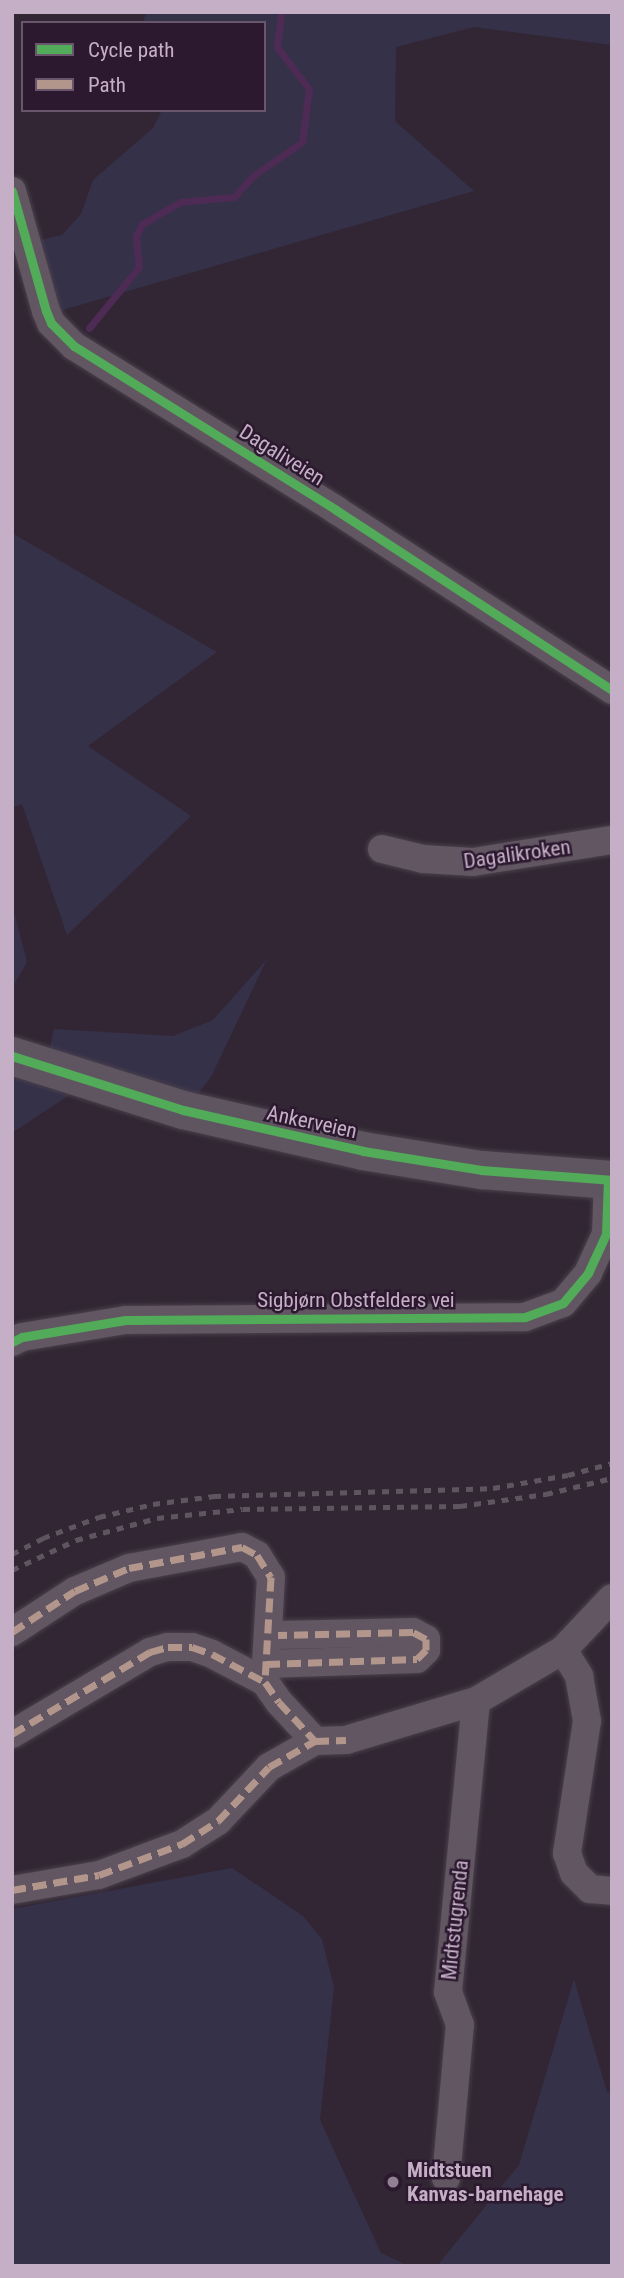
<!DOCTYPE html>
<html>
<head>
<meta charset="utf-8">
<style>
	body { margin:0 }
	#map { position:relative; width:624px; height:2278px; overflow:hidden; background:#322634; font-family:"Roboto Condensed",sans-serif }
	div>[style] { position:absolute }
	.green>* { inset:0; background:#353149 }
	.stream>* { height:7px; margin:-3.5px; padding:0 3.5px; transform-origin:3.5px; border-radius:3.5px; background:#4e2b54 }
	.roads { filter:drop-shadow(0 0 2px #4a414c) drop-shadow(0 0 2px #4a414c) }
	.minor>* { height:28px; margin:-14px; padding:0 14px; transform-origin:14px; border-radius:14px; background:#615662 }
	.secondary>* { height:38px; margin:-19px; padding:0 19px; transform-origin:19px; border-radius:19px; background:#5f5561 }
	.rail>* { height:5px; margin-top:-2.5px; transform-origin:0; background:repeating-linear-gradient(90deg,#5f5560 0 7px,transparent 0 14px) }
	.quiet>* { height:7px; margin-top:-3.5px; transform-origin:0; background:repeating-linear-gradient(90deg,#b2968c 0 14px,transparent 0 21px) }
	.cycleway>* { height:9px; margin:-4.5px; padding:0 4.5px; transform-origin:4.5px; border-radius:4.5px; background:#51ab58 }
	.dots>* { width:19px; height:19px; translate:-50% -50%; box-sizing:border-box; border:4px solid #2c192f; border-radius:50% }
	span { translate:-50% -50%; white-space:nowrap; text-align:center; line-height:1.15; -webkit-text-stroke:5px #2c192f; paint-order:stroke }
	.street-label { font-size:21px; color:#c4afc7 }
	.poi-label { font-size:21px; color:#c4afc7; font-weight:700 }
	.left { translate:0 -50%; text-align:left }
	.frame { position:absolute; inset:0; border:14px solid #c4afc7; pointer-events:none }
	.legend { position:absolute; left:21px; top:21px; width:245px; height:91px; box-sizing:border-box; background:#2c192f; border:2px solid #69556c; margin:0; padding:9px 12px; list-style:none; font-size:21px; color:#c4afc7 }
	.legend li { display:flex; align-items:center; gap:14px; height:35px }
	.legend b { width:35px; border:2px solid #69556c }
</style>
</head>
<body>
<div id="map">
	<div class="green">
		<i style="clip-path:polygon(146px 12px,612px 12px,612px 45px,474px 27px,396px 47px,395px 121px,474px 191px,52px 313px,36px 241px,62px 235px,81px 214px,93px 180px,153px 128px,162px 110px,264px 110px,264px 23px,143px 23px)"></i>
		<i style="clip-path:polygon(12px 533px,217px 652px,88px 746px,191px 816px,67px 935px,22px 804px,12px 808px)"></i>
		<i style="clip-path:polygon(12px 904px,27px 962px,12px 988px)"></i>
		<i style="clip-path:polygon(267px 959px,211px 1077px,196px 1097px,49px 1051px,54px 1029px,173px 1036px,213px 1020px)"></i>
		<i style="clip-path:polygon(12px 1075px,69px 1095px,12px 1133px)"></i>
		<i style="clip-path:polygon(232px 1868px,303px 1916px,322px 1939px,334px 1987px,320px 2120px,381px 2253px,408px 2266px,12px 2266px,12px 1909px)"></i>
		<i style="clip-path:polygon(574px 1979px,607px 2092px,612px 2093px,612px 2264px,437px 2266px,519px 2165px)"></i>
	</div>
	<div class="stream">
		<i style="left:89px;top:328px;width:79px;rotate:-50.7deg"></i>
		<i style="left:139px;top:267px;width:31px;rotate:-96deg"></i>
		<i style="left:136px;top:236px;width:13px;rotate:-63deg"></i>
		<i style="left:142px;top:224px;width:44px;rotate:-30.1deg"></i>
		<i style="left:180px;top:202px;width:54px;rotate:-5.3deg"></i>
		<i style="left:234px;top:197px;width:28px;rotate:-48deg"></i>
		<i style="left:253px;top:176px;width:60px;rotate:-34.8deg"></i>
		<i style="left:302px;top:142px;width:53px;rotate:-82.5deg"></i>
		<i style="left:309px;top:89px;width:53px;rotate:-127.3deg"></i>
		<i style="left:277px;top:47px;width:35px;rotate:-83deg"></i>
	</div>
	<div class="roads">
		<div class="minor">
			<i style="left:12px;top:191px;width:125px;rotate:74.2deg"></i>
			<i style="left:46px;top:311px;width:13px;rotate:67deg"></i>
			<i style="left:51px;top:323px;width:33px;rotate:45deg"></i>
			<i style="left:74px;top:346px;width:309px;rotate:32deg"></i>
			<i style="left:336px;top:510px;width:330px;rotate:33.1deg"></i>
			<i style="left:382px;top:849px;width:42px;rotate:13.7deg"></i>
			<i style="left:423px;top:859px;width:50px;rotate:3.4deg"></i>
			<i style="left:473px;top:862px;width:141px;rotate:-9deg"></i>
			<i style="left:12px;top:1342px;width:11px;rotate:-27deg"></i>
			<i style="left:22px;top:1337px;width:105px;rotate:-9.3deg"></i>
			<i style="left:126px;top:1320px;width:399px;rotate:-0.4deg"></i>
			<i style="left:525px;top:1317px;width:40px;rotate:-20.2deg"></i>
			<i style="left:563px;top:1303px;width:39px;rotate:-50deg"></i>
			<i style="left:588px;top:1273px;width:43px;rotate:-65.2deg"></i>
			<i style="left:606px;top:1234px;width:54px;rotate:-87.9deg"></i>
			<i style="left:12px;top:1632px;width:75px;rotate:-33.1deg"></i>
			<i style="left:75px;top:1591px;width:59px;rotate:-23.1deg"></i>
			<i style="left:129px;top:1568px;width:115px;rotate:-10.5deg"></i>
			<i style="left:242px;top:1547px;width:17px;rotate:28deg"></i>
			<i style="left:257px;top:1555px;width:26px;rotate:58deg"></i>
			<i style="left:271px;top:1577px;width:105px;rotate:93.3deg"></i>
			<i style="left:563px;top:1650px;width:31px;rotate:58deg"></i>
			<i style="left:579px;top:1676px;width:46px;rotate:79.9deg"></i>
			<i style="left:587px;top:1721px;width:134px;rotate:98.6deg"></i>
			<i style="left:567px;top:1853px;width:21px;rotate:71deg"></i>
			<i style="left:574px;top:1873px;width:23px;rotate:45deg"></i>
			<i style="left:590px;top:1889px;width:22px;rotate:5deg"></i>
			<i style="left:266px;top:1664px;width:151px;rotate:-1.9deg"></i>
			<i style="left:417px;top:1659px;width:13px;rotate:-45deg"></i>
			<i style="left:426px;top:1650px;width:11px;rotate:-90deg"></i>
			<i style="left:426px;top:1639px;width:15px;rotate:-152deg"></i>
			<i style="left:413px;top:1632px;width:135px;rotate:178.7deg"></i>
			<i style="left:12px;top:1734px;width:161px;rotate:-30.7deg"></i>
			<i style="left:150px;top:1652px;width:19px;rotate:-16deg"></i>
			<i style="left:168px;top:1647px;width:24px"></i>
			<i style="left:192px;top:1647px;width:21px;rotate:19deg"></i>
			<i style="left:212px;top:1654px;width:60px;rotate:27.8deg"></i>
			<i style="left:265px;top:1682px;width:24px;rotate:55deg"></i>
			<i style="left:279px;top:1702px;width:53px;rotate:47.3deg"></i>
			<i style="left:12px;top:1890px;width:88px;rotate:-9.8deg"></i>
			<i style="left:99px;top:1875px;width:89px;rotate:-20.5deg"></i>
			<i style="left:182px;top:1844px;width:43px;rotate:-32.6deg"></i>
			<i style="left:218px;top:1821px;width:74px;rotate:-46.6deg"></i>
			<i style="left:269px;top:1767px;width:53px;rotate:-29.5deg"></i>
			<i style="left:315px;top:1741px;width:31px;rotate:-2deg"></i>
			<i style="left:346px;top:1740px;width:136px;rotate:-16.7deg"></i>
			<i style="left:476px;top:1701px;width:101px;rotate:-30.4deg"></i>
			<i style="left:563px;top:1650px;width:71px;rotate:-46.7deg"></i>
			<i style="left:446px;top:2178px;width:154px;rotate:-84.8deg"></i>
			<i style="left:460px;top:2025px;width:35px;rotate:-110deg"></i>
			<i style="left:448px;top:1992px;width:292px;rotate:-84.5deg"></i>
		</div>
		<div class="secondary">
			<i style="left:12px;top:1056px;width:179px;rotate:17.5deg"></i>
			<i style="left:183px;top:1110px;width:185px;rotate:12.8deg"></i>
			<i style="left:363px;top:1151px;width:121px;rotate:9.1deg"></i>
			<i style="left:482px;top:1170px;width:130px;rotate:4.4deg"></i>
		</div>
	</div>
	<div class="rail">
		<i style="left:12px;top:1554px;width:35px;rotate:-27deg"></i>
		<i style="left:43px;top:1538px;width:60px;rotate:-20.6deg"></i>
		<i style="left:99px;top:1517px;width:56px;rotate:-13.5deg"></i>
		<i style="left:153px;top:1504px;width:62px;rotate:-7.5deg"></i>
		<i style="left:214px;top:1496px;width:279px;rotate:-1.6deg"></i>
		<i style="left:493px;top:1488px;width:76px;rotate:-9.8deg"></i>
		<i style="left:568px;top:1475px;width:46px;rotate:-15.3deg"></i>
		<i style="left:12px;top:1570px;width:71px;rotate:-25.1deg"></i>
		<i style="left:76px;top:1540px;width:84px;rotate:-15.2deg"></i>
		<i style="left:157px;top:1518px;width:86px;rotate:-6deg"></i>
		<i style="left:243px;top:1509px;width:217px;rotate:-0.8deg"></i>
		<i style="left:460px;top:1506px;width:87px;rotate:-7.9deg"></i>
		<i style="left:546px;top:1494px;width:68px;rotate:-13.6deg"></i>
	</div>
	<div class="quiet">
		<i style="left:12px;top:1632px;width:75px;rotate:-33.1deg"></i>
		<i style="left:75px;top:1591px;width:59px;rotate:-23.1deg"></i>
		<i style="left:129px;top:1568px;width:115px;rotate:-10.5deg"></i>
		<i style="left:242px;top:1547px;width:17px;rotate:28deg"></i>
		<i style="left:257px;top:1555px;width:26px;rotate:58deg"></i>
		<i style="left:271px;top:1577px;width:105px;rotate:93.3deg"></i>
		<i style="left:266px;top:1664px;width:151px;rotate:-1.9deg"></i>
		<i style="left:417px;top:1659px;width:13px;rotate:-45deg"></i>
		<i style="left:426px;top:1650px;width:11px;rotate:-90deg"></i>
		<i style="left:426px;top:1639px;width:15px;rotate:-152deg"></i>
		<i style="left:413px;top:1632px;width:135px;rotate:178.7deg"></i>
		<i style="left:12px;top:1734px;width:161px;rotate:-30.7deg"></i>
		<i style="left:150px;top:1652px;width:19px;rotate:-16deg"></i>
		<i style="left:168px;top:1647px;width:24px"></i>
		<i style="left:192px;top:1647px;width:21px;rotate:19deg"></i>
		<i style="left:212px;top:1654px;width:60px;rotate:27.8deg"></i>
		<i style="left:265px;top:1682px;width:24px;rotate:55deg"></i>
		<i style="left:279px;top:1702px;width:53px;rotate:47.3deg"></i>
		<i style="left:12px;top:1890px;width:88px;rotate:-9.8deg"></i>
		<i style="left:99px;top:1875px;width:89px;rotate:-20.5deg"></i>
		<i style="left:182px;top:1844px;width:43px;rotate:-32.6deg"></i>
		<i style="left:218px;top:1821px;width:74px;rotate:-46.6deg"></i>
		<i style="left:269px;top:1767px;width:53px;rotate:-29.5deg"></i>
		<i style="left:315px;top:1741px;width:31px;rotate:-2deg"></i>
	</div>
	<div class="cycleway">
		<i style="left:12px;top:191px;width:125px;rotate:74.2deg"></i>
		<i style="left:46px;top:311px;width:13px;rotate:67deg"></i>
		<i style="left:51px;top:323px;width:33px;rotate:45deg"></i>
		<i style="left:74px;top:346px;width:309px;rotate:32deg"></i>
		<i style="left:336px;top:510px;width:330px;rotate:33.1deg"></i>
		<i style="left:12px;top:1056px;width:179px;rotate:17.5deg"></i>
		<i style="left:183px;top:1110px;width:185px;rotate:12.8deg"></i>
		<i style="left:363px;top:1151px;width:121px;rotate:9.1deg"></i>
		<i style="left:482px;top:1170px;width:130px;rotate:4.4deg"></i>
		<i style="left:12px;top:1342px;width:11px;rotate:-27deg"></i>
		<i style="left:22px;top:1337px;width:105px;rotate:-9.3deg"></i>
		<i style="left:126px;top:1320px;width:399px;rotate:-0.4deg"></i>
		<i style="left:525px;top:1317px;width:40px;rotate:-20.2deg"></i>
		<i style="left:563px;top:1303px;width:39px;rotate:-50deg"></i>
		<i style="left:588px;top:1273px;width:43px;rotate:-65.2deg"></i>
		<i style="left:606px;top:1234px;width:54px;rotate:-87.9deg"></i>
	</div>
	<div class="dots">
		<i style="left:393px;top:2182px;background:#917f94"></i>
	</div>
	<div class="street-label">
		<span style="left:282px;top:455px;rotate:32deg">Dagaliveien</span>
		<span style="left:517px;top:854px;rotate:-8deg">Dagalikroken</span>
		<span style="left:312px;top:1122px;rotate:12deg">Ankerveien</span>
		<span style="left:356px;top:1300px">Sigbjørn Obstfelders vei</span>
		<span style="left:455px;top:1920px;rotate:-84deg">Midtstugrenda</span>
	</div>
	<div class="poi-label">
		<span class="left" style="left:407px;top:2182px">Midtstuen<br>Kanvas-barnehage</span>
	</div>
	<div class="frame"></div>
	<ul class="legend">
	<li><b style="height:9px;background:#51ab58"></b>Cycle path</li>
	<li><b style="height:9px;background:#b2968c"></b>Path</li>
	</ul>
</div>
</body>
</html>
